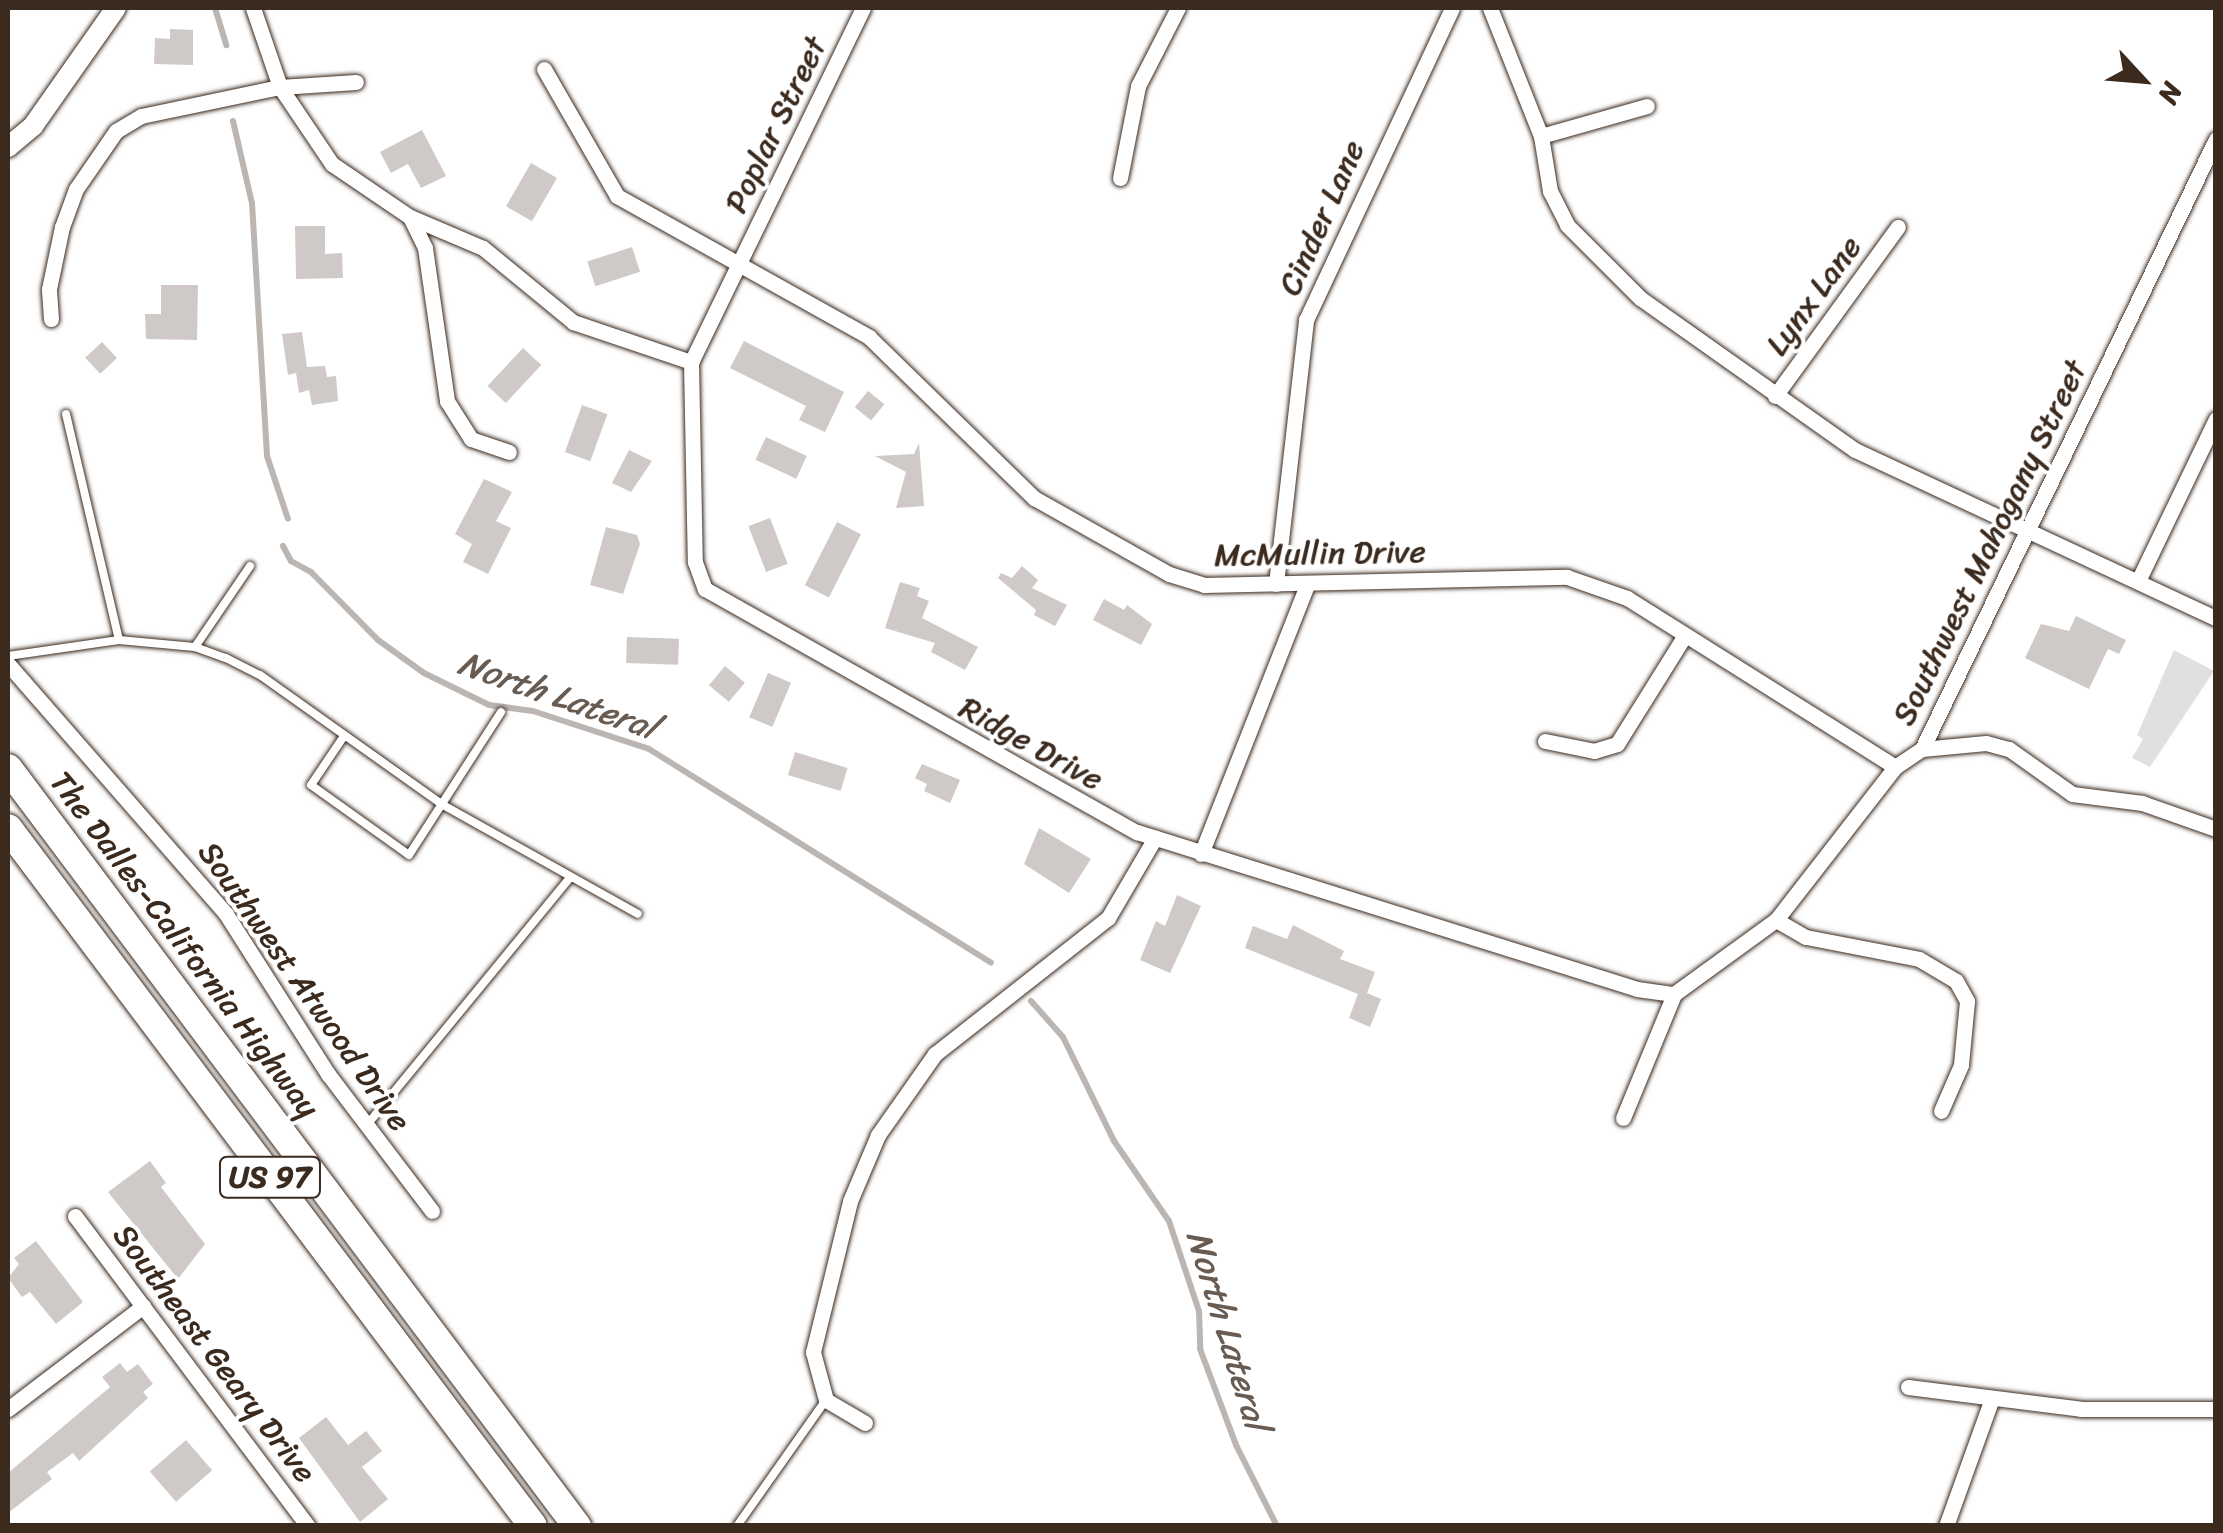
<!DOCTYPE html>
<html>
<head>
<meta charset="utf-8">
<style>
	body { margin:0 }
	#map { position:relative; width:2223px; height:1533px; overflow:hidden; background:#fff; font-family:Sriracha,sans-serif }
	div>[style] { position:absolute }
	.green>* { inset:0; background:#e2e0de }
	.stream>* { height:6px; margin:-3px; padding:0 3px; transform-origin:3px; border-radius:3px; background:#bcb6b3 }
	.building>* { inset:0; background:#cfcac7; transform-origin:0 0 }
	.roads { filter:drop-shadow(0 0 2px #3b2a1e) drop-shadow(0 0 2px #3b2a1e) }
	.service>* { height:8px; margin:-4px; padding:0 4px; transform-origin:4px; border-radius:4px; background:#fff }
	.minor>* { height:15px; margin:-7.5px; padding:0 7.5px; transform-origin:7.5px; border-radius:7.5px; background:#fff }
	.tertiary>* { height:20px; margin:-10px; padding:0 10px; transform-origin:10px; border-radius:10px; background:#fff }
	.trunk>* { height:28px; margin:-14px; padding:0 14px; transform-origin:14px; border-radius:14px; background:#fff }
	span { translate:-50% -50%; white-space:nowrap; text-align:center; line-height:1.15; -webkit-text-stroke:8px #fff; paint-order:stroke }
	.shield-label span { padding:2px 8px; background:#fff; border:2px solid; border-radius:8px; -webkit-text-stroke-width:0 }
	.shield-label { font-size:30px; color:#3b2a1e; font-weight:700 }
	.street-label { font-size:32px; color:#3b2a1e }
	.water-label { font-size:35px; color:#685b52; font-style:italic }
	.frame { position:absolute; inset:0; border:10px solid #3b2a1e; pointer-events:none }
	.north { position:absolute; left:2093px; top:30px; width:100px; height:100px; -webkit-text-stroke:8px #fff; paint-order:stroke; rotate:116deg; font-size:28px; font-weight:700; line-height:40px; text-align:center; color:#3b2a1e }
	.north::after { content:''; display:block; margin:auto; width:35px; height:45px; background:#3b2a1e; clip-path:polygon(50% 0,100% 100%,50% 72%,0 100%) }
</style>
</head>
<body>
<div id="map">
	<div class="green">
		<i style="clip-path:polygon(2174px 650px,2214px 671px,2150px 767px,2132px 758px,2143px 739px,2137px 735px)"></i>
	</div>
	<div class="stream">
		<i style="left:215px;top:8px;width:39px;rotate:73deg"></i>
		<i style="left:233px;top:121px;width:84px;rotate:77deg"></i>
		<i style="left:252px;top:203px;width:253px;rotate:86.6deg"></i>
		<i style="left:267px;top:456px;width:66px;rotate:71.6deg"></i>
		<i style="left:283px;top:546px;width:17px;rotate:62deg"></i>
		<i style="left:291px;top:561px;width:23px;rotate:29deg"></i>
		<i style="left:311px;top:572px;width:95px;rotate:45.4deg"></i>
		<i style="left:378px;top:640px;width:57px;rotate:35.7deg"></i>
		<i style="left:424px;top:673px;width:72px;rotate:26.2deg"></i>
		<i style="left:489px;top:705px;width:44px;rotate:7.8deg"></i>
		<i style="left:533px;top:711px;width:122px;rotate:18.1deg"></i>
		<i style="left:649px;top:749px;width:403px;rotate:32deg"></i>
		<i style="left:1031px;top:1001px;width:48px;rotate:48.4deg"></i>
		<i style="left:1063px;top:1037px;width:116px;rotate:63.9deg"></i>
		<i style="left:1114px;top:1141px;width:97px;rotate:55.5deg"></i>
		<i style="left:1169px;top:1221px;width:95px;rotate:71.6deg"></i>
		<i style="left:1199px;top:1311px;width:38px;rotate:88deg"></i>
		<i style="left:1200px;top:1349px;width:103px;rotate:69.4deg"></i>
		<i style="left:1236px;top:1445px;width:91px;rotate:63.2deg"></i>
	</div>
	<div class="building">
		<i style="clip-path:polygon(170px 29px,193px 30px,193px 65px,154px 64px,155px 38px,170px 39px)"></i>
		<i style="clip-path:polygon(422px 130px,446px 176px,421px 188px,408px 164px,391px 173px,380px 152px)"></i>
		<i style="left:531px;top:163px;width:30px;height:50px;rotate:30deg"></i>
		<i style="clip-path:polygon(295px 226px,325px 226px,325px 254px,342px 253px,343px 278px,296px 279px)"></i>
		<i style="left:632px;top:247px;width:26px;height:47px;rotate:72deg"></i>
		<i style="clip-path:polygon(161px 285px,198px 285px,197px 340px,146px 339px,145px 314px,161px 314px)"></i>
		<i style="clip-path:polygon(302px 332px,307px 367px,325px 366px,327px 377px,336px 376px,338px 401px,312px 405px,309px 390px,299px 393px,296px 373px,288px 375px,282px 334px)"></i>
		<i style="clip-path:polygon(744px 341px,844px 392px,825px 432px,799px 420px,806px 406px,730px 368px)"></i>
		<i style="left:102px;top:342px;width:22px;height:23px;rotate:47deg"></i>
		<i style="left:523px;top:348px;width:25px;height:52px;rotate:43deg"></i>
		<i style="left:868px;top:391px;width:21px;height:21px;rotate:39deg"></i>
		<i style="left:582px;top:405px;width:27px;height:50px;rotate:20deg"></i>
		<i style="left:766px;top:437px;width:45px;height:25px;rotate:25deg"></i>
		<i style="clip-path:polygon(919px 443px,924px 506px,896px 508px,906px 472px,875px 456px,914px 454px)"></i>
		<i style="clip-path:polygon(629px 450px,652px 461px,631px 492px,612px 483px)"></i>
		<i style="clip-path:polygon(484px 479px,512px 492px,496px 521px,511px 528px,488px 574px,463px 562px,472px 544px,455px 534px)"></i>
		<i style="left:770px;top:518px;width:49px;height:23px;rotate:69deg"></i>
		<i style="left:837px;top:522px;width:27px;height:71px;rotate:27deg"></i>
		<i style="clip-path:polygon(606px 527px,637px 535px,640px 544px,623px 594px,590px 585px)"></i>
		<i style="clip-path:polygon(1022px 566px,1038px 580px,1032px 588px,1067px 605px,1055px 626px,1034px 615px,1036px 610px,998px 578px,1001px 573px,1012px 578px)"></i>
		<i style="clip-path:polygon(900px 582px,920px 588px,917px 596px,929px 601px,922px 618px,978px 647px,965px 670px,931px 652px,935px 643px,885px 628px)"></i>
		<i style="clip-path:polygon(1104px 599px,1124px 610px,1127px 605px,1152px 624px,1141px 645px,1093px 620px)"></i>
		<i style="clip-path:polygon(2076px 616px,2126px 640px,2119px 654px,2108px 649px,2089px 689px,2025px 658px,2041px 624px,2069px 631px)"></i>
		<i style="left:627px;top:637px;width:52px;height:26px;rotate:2deg"></i>
		<i style="left:725px;top:666px;width:26px;height:25px;rotate:40deg"></i>
		<i style="left:768px;top:673px;width:25px;height:48px;rotate:23deg"></i>
		<i style="left:795px;top:752px;width:55px;height:24px;rotate:17deg"></i>
		<i style="clip-path:polygon(922px 764px,960px 780px,950px 803px,924px 791px,927px 784px,915px 778px)"></i>
		<i style="clip-path:polygon(1039px 828px,1091px 859px,1069px 893px,1024px 864px)"></i>
		<i style="clip-path:polygon(1177px 895px,1201px 906px,1170px 973px,1140px 960px,1156px 921px,1165px 926px)"></i>
		<i style="clip-path:polygon(1293px 925px,1344px 951px,1340px 959px,1375px 972px,1367px 993px,1381px 999px,1370px 1027px,1349px 1018px,1358px 994px,1245px 948px,1253px 926px,1287px 939px)"></i>
		<i style="clip-path:polygon(150px 1161px,166px 1183px,161px 1187px,205px 1244px,178px 1279px,108px 1192px)"></i>
		<i style="clip-path:polygon(36px 1241px,83px 1302px,56px 1324px,30px 1292px,22px 1297px,8px 1278px,19px 1264px,14px 1258px)"></i>
		<i style="clip-path:polygon(120px 1363px,127px 1372px,138px 1364px,153px 1384px,143px 1392px,148px 1398px,79px 1461px,73px 1453px,47px 1472px,52px 1479px,8px 1513px,8px 1473px,110px 1387px,102px 1377px)"></i>
		<i style="clip-path:polygon(326px 1417px,348px 1445px,366px 1431px,382px 1451px,362px 1467px,388px 1499px,360px 1522px,299px 1438px)"></i>
		<i style="left:186px;top:1440px;width:40px;height:48px;rotate:49deg"></i>
	</div>
	<div class="roads">
		<div class="service">
			<i style="left:66px;top:414px;width:232px;rotate:76.8deg"></i>
			<i style="left:195px;top:647px;width:98px;rotate:-55.8deg"></i>
			<i style="left:8px;top:656px;width:112px;rotate:-8.2deg"></i>
			<i style="left:119px;top:640px;width:76px;rotate:5.3deg"></i>
			<i style="left:195px;top:647px;width:33px;rotate:20deg"></i>
			<i style="left:226px;top:658px;width:38px;rotate:27deg"></i>
			<i style="left:260px;top:675px;width:224px;rotate:35.4deg"></i>
			<i style="left:443px;top:805px;width:223px;rotate:29.2deg"></i>
			<i style="left:344px;top:736px;width:59px;rotate:124deg"></i>
			<i style="left:311px;top:785px;width:120px;rotate:35.5deg"></i>
			<i style="left:409px;top:855px;width:170px;rotate:-57.2deg"></i>
			<i style="left:366px;top:1126px;width:321px;rotate:-50.6deg"></i>
			<i style="left:737px;top:1526px;width:154px;rotate:-54.8deg"></i>
		</div>
		<div class="minor">
			<i style="left:253px;top:8px;width:83px;rotate:71.1deg"></i>
			<i style="left:280px;top:87px;width:93px;rotate:56deg"></i>
			<i style="left:332px;top:164px;width:94px;rotate:34.2deg"></i>
			<i style="left:410px;top:217px;width:79px;rotate:23deg"></i>
			<i style="left:483px;top:248px;width:117px;rotate:39.4deg"></i>
			<i style="left:573px;top:322px;width:125px;rotate:18.7deg"></i>
			<i style="left:863px;top:8px;width:394px;rotate:115.9deg"></i>
			<i style="left:691px;top:362px;width:200px;rotate:88.9deg"></i>
			<i style="left:695px;top:562px;width:29px;rotate:70deg"></i>
			<i style="left:705px;top:589px;width:496px;rotate:29.4deg"></i>
			<i style="left:1137px;top:832px;width:524px;rotate:17.43deg"></i>
			<i style="left:1637px;top:989px;width:37px;rotate:8deg"></i>
			<i style="left:1490px;top:8px;width:138px;rotate:68.3deg"></i>
			<i style="left:1541px;top:136px;width:56px;rotate:80.7deg"></i>
			<i style="left:1550px;top:191px;width:38px;rotate:63deg"></i>
			<i style="left:1567px;top:225px;width:103px;rotate:45deg"></i>
			<i style="left:1640px;top:298px;width:263px;rotate:35.3deg"></i>
			<i style="left:1855px;top:450px;width:398px;rotate:25deg"></i>
			<i style="left:544px;top:69px;width:146px;rotate:60.1deg"></i>
			<i style="left:617px;top:196px;width:289px;rotate:29.2deg"></i>
			<i style="left:869px;top:337px;width:231px;rotate:44.3deg"></i>
			<i style="left:1034px;top:498px;width:155px;rotate:29.4deg"></i>
			<i style="left:1169px;top:574px;width:37px;rotate:17deg"></i>
			<i style="left:1204px;top:585px;width:363px;rotate:-1.3deg"></i>
			<i style="left:1567px;top:577px;width:64px;rotate:19.3deg"></i>
			<i style="left:1627px;top:598px;width:317px;rotate:32.2deg"></i>
			<i style="left:1541px;top:136px;width:110px;rotate:-15.8deg"></i>
			<i style="left:1120px;top:178px;width:94px;rotate:-78.9deg"></i>
			<i style="left:1138px;top:86px;width:88px;rotate:-62.9deg"></i>
			<i style="left:410px;top:217px;width:34px;rotate:64deg"></i>
			<i style="left:425px;top:248px;width:155px;rotate:81.8deg"></i>
			<i style="left:447px;top:401px;width:45px;rotate:57.7deg"></i>
			<i style="left:471px;top:439px;width:40px;rotate:18.9deg"></i>
			<i style="left:51px;top:319px;width:30px;rotate:-94deg"></i>
			<i style="left:49px;top:289px;width:63px;rotate:-78.2deg"></i>
			<i style="left:62px;top:227px;width:40px;rotate:-69.8deg"></i>
			<i style="left:76px;top:189px;width:70px;rotate:-55.4deg"></i>
			<i style="left:116px;top:131px;width:29px;rotate:-31deg"></i>
			<i style="left:141px;top:116px;width:142px;rotate:-11.8deg"></i>
			<i style="left:280px;top:87px;width:76px;rotate:-3.8deg"></i>
			<i style="left:1775px;top:396px;width:209px;rotate:-54deg"></i>
			<i style="left:2138px;top:581px;width:180px;rotate:-64.3deg"></i>
			<i style="left:1276px;top:584px;width:266px;rotate:-83.5deg"></i>
			<i style="left:1306px;top:320px;width:344px;rotate:-64.9deg"></i>
			<i style="left:8px;top:664px;width:332px;rotate:48.9deg"></i>
			<i style="left:226px;top:914px;width:190px;rotate:57.5deg"></i>
			<i style="left:328px;top:1074px;width:172px;rotate:52.8deg"></i>
			<i style="left:1545px;top:741px;width:50px;rotate:11.5deg"></i>
			<i style="left:1594px;top:751px;width:24px;rotate:-17deg"></i>
			<i style="left:1617px;top:744px;width:128px;rotate:-58deg"></i>
			<i style="left:1922px;top:749px;width:64px;rotate:-5.4deg"></i>
			<i style="left:1986px;top:743px;width:24px;rotate:15deg"></i>
			<i style="left:2009px;top:749px;width:77px;rotate:35.5deg"></i>
			<i style="left:2072px;top:794px;width:71px;rotate:7.3deg"></i>
			<i style="left:2142px;top:803px;width:78px;rotate:19.4deg"></i>
			<i style="left:1201px;top:854px;width:289px;rotate:-68.5deg"></i>
			<i style="left:1776px;top:920px;width:34px;rotate:30deg"></i>
			<i style="left:1806px;top:937px;width:115px;rotate:11deg"></i>
			<i style="left:1919px;top:959px;width:43px;rotate:30.7deg"></i>
			<i style="left:1956px;top:981px;width:23px;rotate:61deg"></i>
			<i style="left:1967px;top:1001px;width:64px;rotate:95.4deg"></i>
			<i style="left:1961px;top:1065px;width:50px;rotate:113.5deg"></i>
			<i style="left:1623px;top:1118px;width:134px;rotate:-67.6deg"></i>
			<i style="left:1674px;top:994px;width:126px;rotate:-36deg"></i>
			<i style="left:1776px;top:920px;width:194px;rotate:-52.1deg"></i>
			<i style="left:1895px;top:767px;width:32px;rotate:-34deg"></i>
			<i style="left:1922px;top:749px;width:677px;rotate:-64.27deg"></i>
			<i style="left:75px;top:1216px;width:388px;rotate:53.1deg"></i>
			<i style="left:1908px;top:1387px;width:174px;rotate:7.2deg"></i>
			<i style="left:2081px;top:1409px;width:135px"></i>
			<i style="left:8px;top:1409px;width:170px;rotate:-37.3deg"></i>
			<i style="left:865px;top:1423px;width:45px;rotate:-149.5deg"></i>
			<i style="left:826px;top:1400px;width:50px;rotate:-105.2deg"></i>
			<i style="left:813px;top:1352px;width:155px;rotate:-76.2deg"></i>
			<i style="left:850px;top:1201px;width:72px;rotate:-67deg"></i>
			<i style="left:878px;top:1135px;width:99px;rotate:-54.9deg"></i>
			<i style="left:935px;top:1054px;width:220px;rotate:-38.2deg"></i>
			<i style="left:1108px;top:918px;width:93px;rotate:-59.6deg"></i>
			<i style="left:1946px;top:1526px;width:136px;rotate:-70.2deg"></i>
		</div>
		<div class="tertiary">
			<i style="left:8px;top:147px;width:33px;rotate:-40deg"></i>
			<i style="left:33px;top:126px;width:144px;rotate:-54.9deg"></i>
		</div>
		<div class="trunk">
			<i style="left:8px;top:768px;width:948px;rotate:53.11deg"></i>
			<i style="left:8px;top:828px;width:873px;rotate:53.05deg"></i>
		</div>
	</div>
	<div class="shield-label">
		<span style="left:270px;top:1177px">US 97</span>
	</div>
	<div class="street-label">
		<span style="left:776px;top:125px;rotate:-64deg">Poplar Street</span>
		<span style="left:1322px;top:218px;rotate:-66deg">Cinder Lane</span>
		<span style="left:1814px;top:296px;rotate:-54deg">Lynx Lane</span>
		<span style="left:1990px;top:543px;rotate:-64deg">Southwest Mahogany Street</span>
		<span style="left:1320px;top:554px;rotate:-1deg">McMullin Drive</span>
		<span style="left:1031px;top:744px;rotate:29deg">Ridge Drive</span>
		<span style="left:184px;top:945px;rotate:53deg">The Dalles-California Highway</span>
		<span style="left:304px;top:987px;rotate:55deg">Southwest Atwood Drive</span>
		<span style="left:214px;top:1354px;rotate:53deg">Southeast Geary Drive</span>
	</div>
	<div class="water-label">
		<span style="left:558px;top:695px;rotate:19deg">North Lateral</span>
		<span style="left:1228px;top:1330px;rotate:73deg">North Lateral</span>
	</div>
	<div class="frame"></div>
	<div class="north">N</div>
</div>
</body>
</html>
